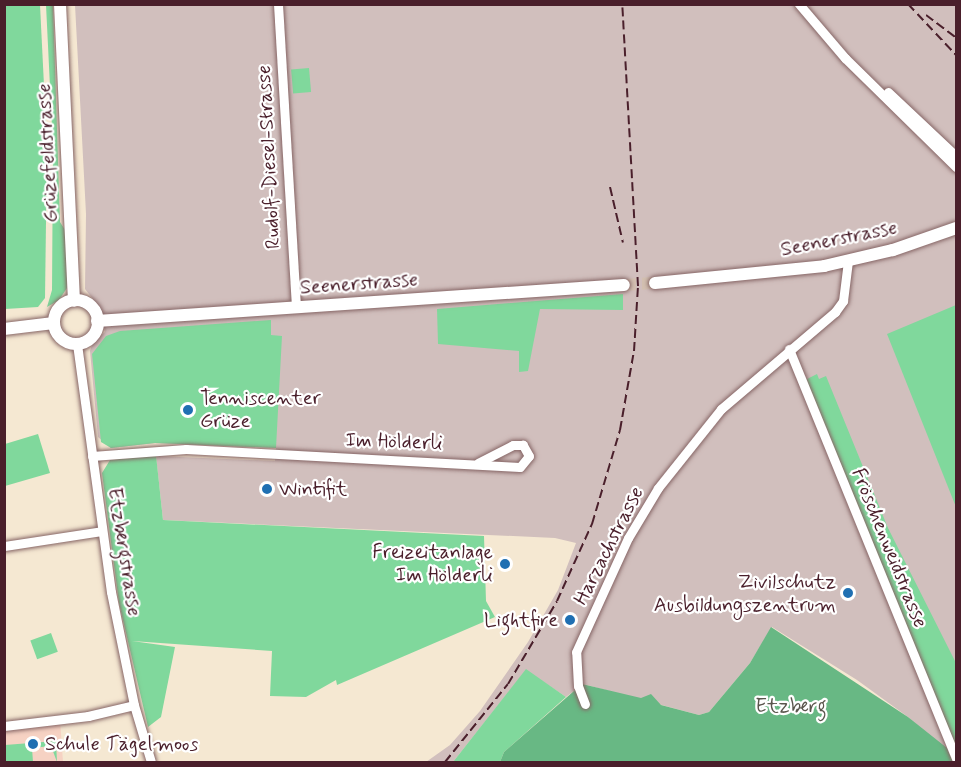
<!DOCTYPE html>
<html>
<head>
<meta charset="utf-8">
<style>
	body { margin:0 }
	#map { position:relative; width:961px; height:767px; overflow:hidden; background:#f5e8d2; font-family:Mynerve,sans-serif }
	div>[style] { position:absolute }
	.built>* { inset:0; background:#f6d2c3 }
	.industrial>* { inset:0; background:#d1bfbd }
	.green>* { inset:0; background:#80d89c; transform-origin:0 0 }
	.forest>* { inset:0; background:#68b884 }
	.major-tunnel>* { height:12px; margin-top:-6px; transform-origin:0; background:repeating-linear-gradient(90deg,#d3c0b1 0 12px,transparent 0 18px) }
	.roads { filter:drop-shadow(0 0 2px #866565) drop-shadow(0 0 2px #866565) }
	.minor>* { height:9px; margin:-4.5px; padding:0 4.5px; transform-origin:4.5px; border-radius:4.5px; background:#fff }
	.major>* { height:12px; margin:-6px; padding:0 6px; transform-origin:6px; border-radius:6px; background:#fff }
	.major>.ring { margin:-6px; padding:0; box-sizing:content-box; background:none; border:12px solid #fff; border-radius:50% }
	.rail>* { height:2px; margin-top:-1px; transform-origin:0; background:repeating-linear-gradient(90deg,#4a1f2b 0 9px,transparent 0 13.5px) }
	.dots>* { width:16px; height:16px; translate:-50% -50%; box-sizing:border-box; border:3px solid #fff; border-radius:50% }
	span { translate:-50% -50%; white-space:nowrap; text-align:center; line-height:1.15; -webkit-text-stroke:4.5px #fff; paint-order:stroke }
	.street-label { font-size:20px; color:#4a1f2b }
	.poi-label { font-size:20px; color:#4a1f2b }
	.left { translate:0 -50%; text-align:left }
	.right { translate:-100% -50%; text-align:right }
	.park-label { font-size:20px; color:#5a564d }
	.frame { position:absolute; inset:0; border:6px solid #4a1f2b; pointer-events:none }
</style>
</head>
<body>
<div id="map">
	<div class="built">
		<i style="clip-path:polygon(60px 719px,63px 762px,5px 762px,4px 726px)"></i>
	</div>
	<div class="industrial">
		<i style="clip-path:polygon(75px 5px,956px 5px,956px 759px,908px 717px,857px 680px,772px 627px,750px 663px,709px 712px,699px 715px,583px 684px,566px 697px,526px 670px,453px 762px,426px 762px,450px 745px,480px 711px,528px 642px,558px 590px,576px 543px,555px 538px,163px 520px,156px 456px,275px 461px,276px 448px,155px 443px,111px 448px,98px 437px,90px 351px,93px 342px,105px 332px,100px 308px,85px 289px,86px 214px)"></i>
	</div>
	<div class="green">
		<i style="clip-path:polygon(5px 4px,40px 5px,47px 146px,45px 298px,38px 307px,5px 309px)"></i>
		<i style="clip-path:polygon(46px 5px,53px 5px,60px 222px,65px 230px,67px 267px,67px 288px,59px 300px,47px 307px,52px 290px,53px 148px)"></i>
		<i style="left:309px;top:68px;width:24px;height:18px;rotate:85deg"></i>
		<i style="clip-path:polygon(623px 294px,623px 310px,540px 309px,528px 371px,519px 372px,519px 351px,438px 344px,437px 309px)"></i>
		<i style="clip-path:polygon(956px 305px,956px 507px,887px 334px)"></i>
		<i style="clip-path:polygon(271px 320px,271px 335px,282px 336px,276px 448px,155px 443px,111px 448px,101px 442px,92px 354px,106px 336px,120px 331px)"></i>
		<i style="clip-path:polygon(817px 374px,819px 379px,826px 376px,888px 528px,956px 663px,956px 759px,804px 387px,807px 379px)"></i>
		<i style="clip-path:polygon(38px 434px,50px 473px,5px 486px,5px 444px)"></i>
		<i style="clip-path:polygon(156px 455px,163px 520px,484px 536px,486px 601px,495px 617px,337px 685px,336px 680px,306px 697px,270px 696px,272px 651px,132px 641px,175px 647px,161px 717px,148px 727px,119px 603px,102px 473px,110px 460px)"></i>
		<i style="left:51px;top:633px;width:20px;height:22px;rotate:70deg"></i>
		<i style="clip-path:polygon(526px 669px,566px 697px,504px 752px,500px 762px,453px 762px)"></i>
		<i style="clip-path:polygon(56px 741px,57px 762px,51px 746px,32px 748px,33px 762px,5px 762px,5px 745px)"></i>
	</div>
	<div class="forest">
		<i style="clip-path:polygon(771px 627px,908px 717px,947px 748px,953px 762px,500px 762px,504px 752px,582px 684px,641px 698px,651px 694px,661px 705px,699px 715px,709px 712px,750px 663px)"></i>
	</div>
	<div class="major-tunnel">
		<i style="left:624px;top:285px;width:31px;rotate:-4deg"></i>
	</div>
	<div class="roads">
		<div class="minor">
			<i style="left:278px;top:4px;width:304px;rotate:86.6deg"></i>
			<i style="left:799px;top:4px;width:71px;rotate:49.6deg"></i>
			<i style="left:845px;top:58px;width:156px;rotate:44.5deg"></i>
			<i style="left:888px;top:92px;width:93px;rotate:43.3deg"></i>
			<i style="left:77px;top:344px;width:250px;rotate:82.2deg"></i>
			<i style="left:111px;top:592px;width:115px;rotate:78.5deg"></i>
			<i style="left:134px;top:705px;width:59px;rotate:73.4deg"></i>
			<i style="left:789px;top:349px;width:443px;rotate:67.8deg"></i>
			<i style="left:92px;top:456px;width:94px;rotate:-4.3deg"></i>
			<i style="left:186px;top:449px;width:334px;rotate:3.1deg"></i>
			<i style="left:520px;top:467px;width:14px;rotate:-51deg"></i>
			<i style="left:529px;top:456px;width:13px;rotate:-119deg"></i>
			<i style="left:523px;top:445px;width:10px;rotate:180deg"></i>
			<i style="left:513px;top:445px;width:39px;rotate:153deg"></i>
			<i style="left:4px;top:546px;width:99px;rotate:-8.7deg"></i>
			<i style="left:585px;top:704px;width:19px;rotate:-111deg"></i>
			<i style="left:578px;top:686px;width:34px;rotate:-93deg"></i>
			<i style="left:576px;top:652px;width:125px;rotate:-65.5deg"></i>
			<i style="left:628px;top:538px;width:58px;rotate:-59deg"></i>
			<i style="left:658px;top:488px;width:101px;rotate:-51.4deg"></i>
			<i style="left:721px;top:409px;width:150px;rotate:-40.4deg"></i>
			<i style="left:835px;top:312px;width:14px;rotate:-54deg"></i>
			<i style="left:843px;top:301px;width:40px;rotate:-82.9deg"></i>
			<i style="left:4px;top:726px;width:85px;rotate:-6.8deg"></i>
			<i style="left:88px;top:716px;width:47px;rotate:-13.4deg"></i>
		</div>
		<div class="major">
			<i style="left:60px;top:4px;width:297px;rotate:87.3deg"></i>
			<i style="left:655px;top:283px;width:170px;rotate:-5.7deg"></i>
			<i style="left:824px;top:266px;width:71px;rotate:-13.1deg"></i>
			<i style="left:893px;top:250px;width:67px;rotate:-19.2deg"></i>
			<i class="ring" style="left:54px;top:300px;width:32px;height:32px"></i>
			<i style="left:97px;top:321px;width:528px;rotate:-3.91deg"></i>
			<i style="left:4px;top:329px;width:50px;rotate:-6.8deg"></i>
		</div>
	</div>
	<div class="rail">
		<i style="left:908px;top:4px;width:70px;rotate:46.7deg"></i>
		<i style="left:926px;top:15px;width:38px;rotate:37deg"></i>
		<i style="left:610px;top:187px;width:57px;rotate:76.9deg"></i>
		<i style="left:445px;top:762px;width:100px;rotate:-51.1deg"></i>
		<i style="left:508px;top:684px;width:96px;rotate:-59.4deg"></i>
		<i style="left:557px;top:601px;width:85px;rotate:-65.6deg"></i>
		<i style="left:592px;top:524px;width:98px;rotate:-73.4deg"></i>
		<i style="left:620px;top:430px;width:80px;rotate:-80deg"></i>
		<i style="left:634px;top:351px;width:65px;rotate:-86.5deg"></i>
		<i style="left:638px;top:286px;width:282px;rotate:-93.2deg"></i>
	</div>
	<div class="dots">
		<i style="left:188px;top:410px;background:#1f6fb2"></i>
		<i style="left:267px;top:489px;background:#1f6fb2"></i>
		<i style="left:505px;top:564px;background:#1f6fb2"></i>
		<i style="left:848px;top:593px;background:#1f6fb2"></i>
		<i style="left:570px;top:620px;background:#1f6fb2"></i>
		<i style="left:33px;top:744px;background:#1f6fb2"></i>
	</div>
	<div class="street-label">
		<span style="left:48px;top:153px;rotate:-93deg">Grüzefeldstrasse</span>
		<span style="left:269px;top:157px;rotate:-93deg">Rudolf-Diesel-Strasse</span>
		<span style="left:839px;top:239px;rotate:-11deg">Seenerstrasse</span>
		<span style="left:359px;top:284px;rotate:-4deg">Seenerstrasse</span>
		<span style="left:394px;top:442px;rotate:2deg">Im Hölderli</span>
		<span style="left:609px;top:546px;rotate:-63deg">Harzachstrasse</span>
		<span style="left:889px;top:548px;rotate:68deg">Fröschenweidstrasse</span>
		<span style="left:124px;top:552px;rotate:81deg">Etzbergstrasse</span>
	</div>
	<div class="poi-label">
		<span class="left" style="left:200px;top:410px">Tenniscenter<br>Grüze</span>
		<span class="left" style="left:279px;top:489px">Wintifit</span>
		<span class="right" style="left:493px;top:564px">Freizeitanlage<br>Im Hölderli</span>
		<span class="right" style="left:836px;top:594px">Zivilschutz<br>Ausbildungszentrum</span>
		<span class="right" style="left:558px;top:620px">Lightfire</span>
		<span class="left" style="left:45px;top:744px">Schule Tägelmoos</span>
	</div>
	<div class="park-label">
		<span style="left:791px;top:706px">Etzberg</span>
	</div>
	<div class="frame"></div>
</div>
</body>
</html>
